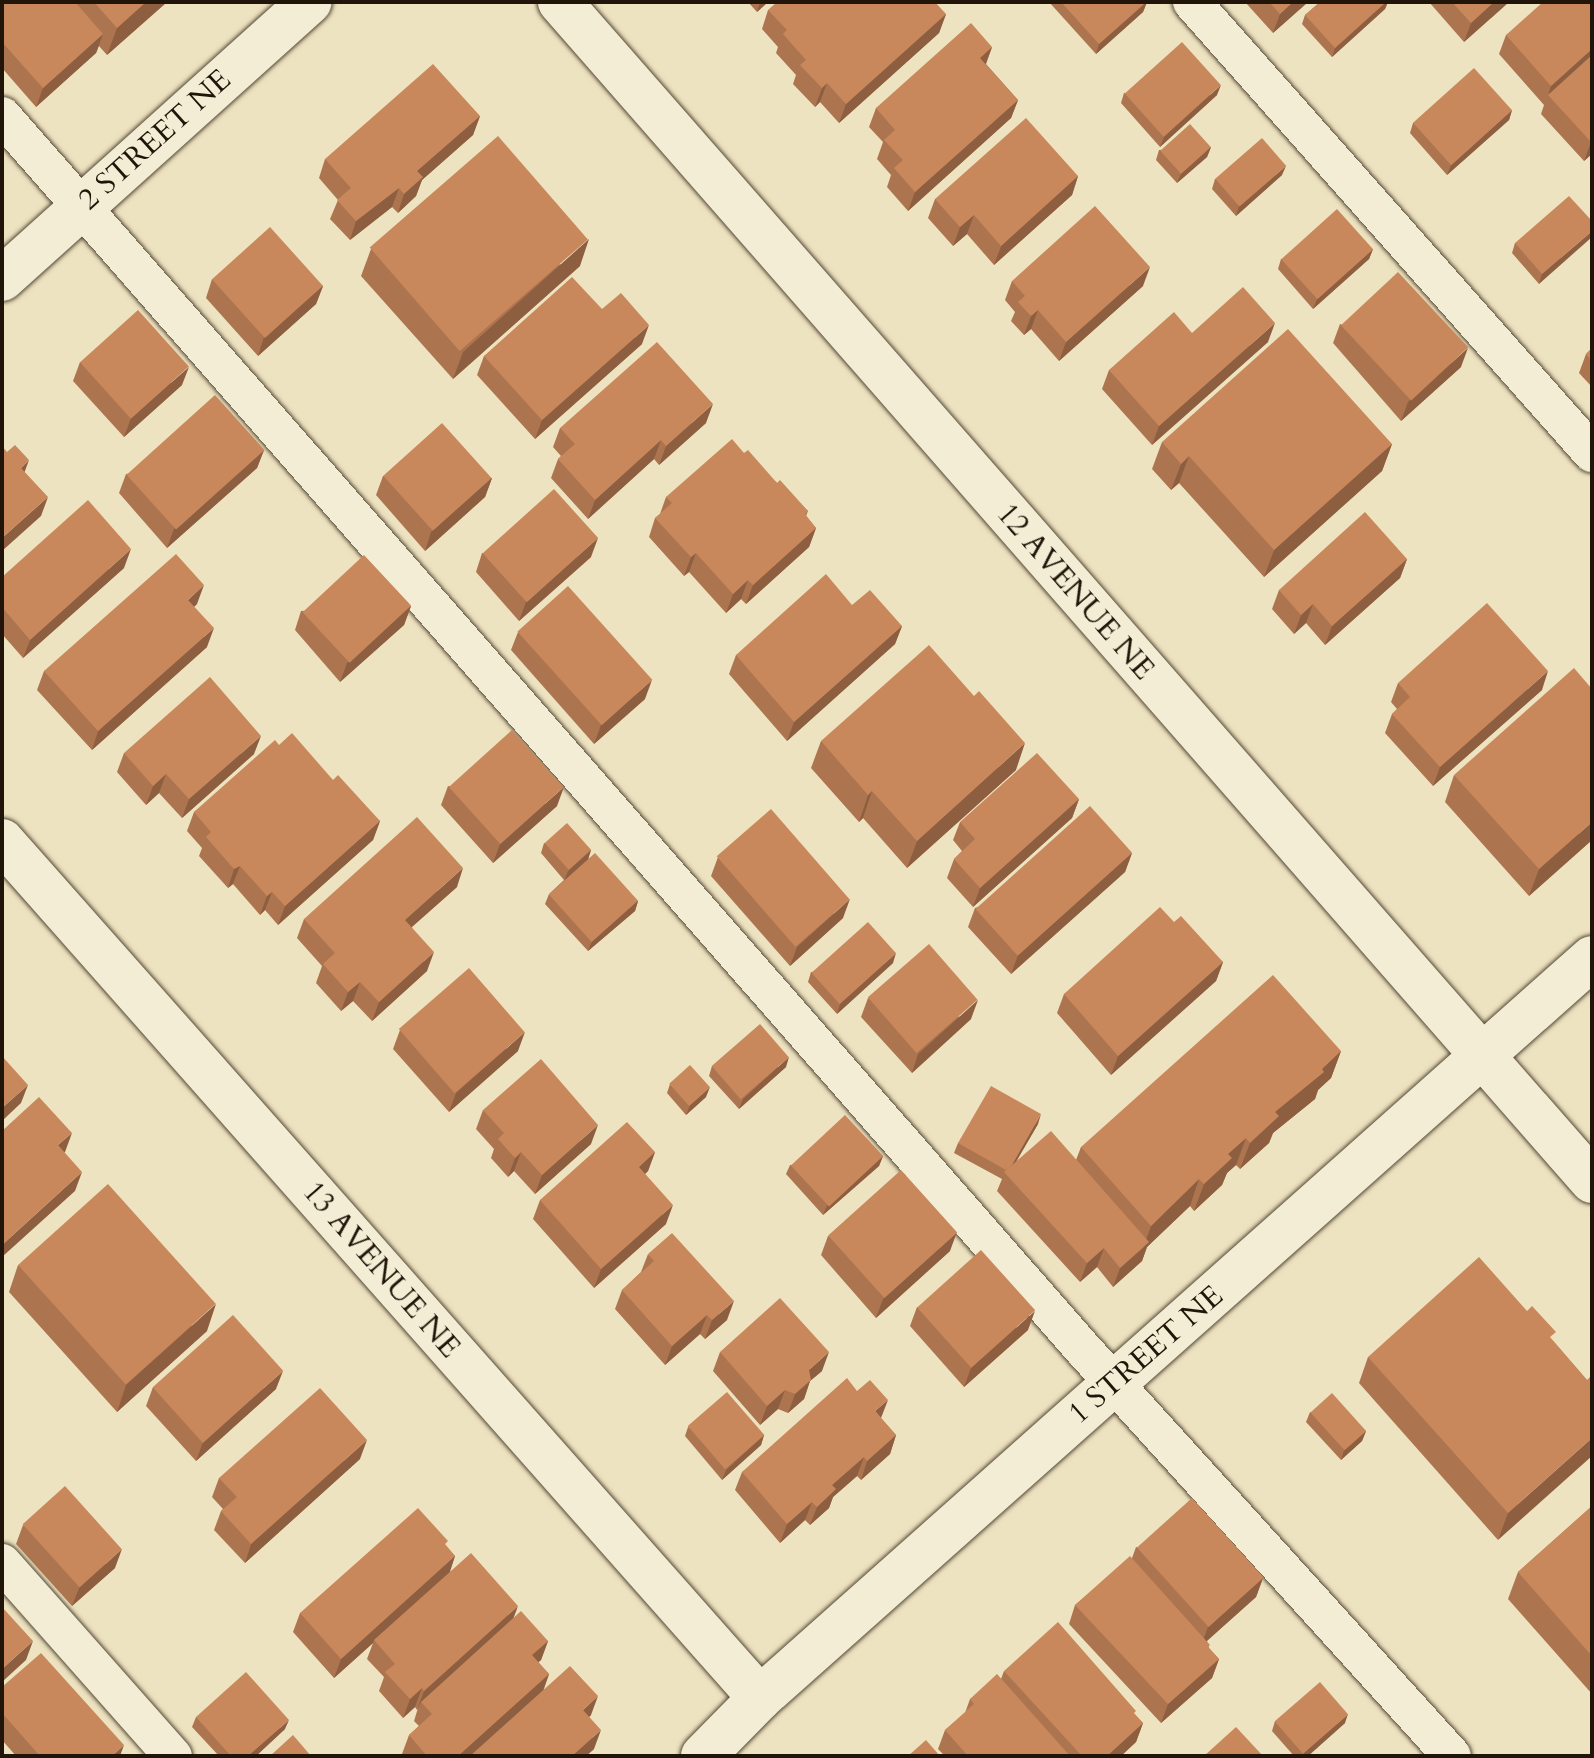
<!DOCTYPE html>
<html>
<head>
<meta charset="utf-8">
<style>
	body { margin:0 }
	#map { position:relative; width:1594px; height:1758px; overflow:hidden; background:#eee3c0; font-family:Cardo,serif }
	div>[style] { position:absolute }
	.roads { filter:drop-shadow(0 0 2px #544836) drop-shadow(0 0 2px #544836) }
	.service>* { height:38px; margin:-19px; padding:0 19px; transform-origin:19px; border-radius:19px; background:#f4edd6 }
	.minor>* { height:44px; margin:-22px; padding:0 22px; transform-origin:22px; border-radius:22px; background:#f4edd6 }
	.tertiary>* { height:44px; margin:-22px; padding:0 22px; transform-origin:22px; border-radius:22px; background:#f4edd6 }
	.wall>* { inset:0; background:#ad754f }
	.shaded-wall>* { inset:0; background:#8d5f40 }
	.building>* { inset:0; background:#c9885c; transform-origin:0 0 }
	span { translate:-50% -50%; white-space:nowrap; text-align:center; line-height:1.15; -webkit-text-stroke:7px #f4edd6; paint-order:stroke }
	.street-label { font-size:30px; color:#201508 }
	.frame { position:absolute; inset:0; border:4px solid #201508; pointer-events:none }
</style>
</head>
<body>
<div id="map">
	<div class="roads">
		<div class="service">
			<i style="left:1192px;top:2px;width:603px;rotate:48.43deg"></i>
			<i style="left:2px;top:116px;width:1640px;rotate:48.76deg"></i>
			<i style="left:1083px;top:1349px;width:549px;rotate:47.8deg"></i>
			<i style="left:2px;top:1563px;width:258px;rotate:48.5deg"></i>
		</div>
		<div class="minor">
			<i style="left:2px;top:279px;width:414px;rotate:-42deg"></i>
			<i style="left:2px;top:841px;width:1144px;rotate:48.51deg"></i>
			<i style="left:703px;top:1756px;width:81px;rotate:-45.5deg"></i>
			<i style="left:760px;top:1698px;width:1113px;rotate:-41.65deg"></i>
		</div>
		<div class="tertiary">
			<i style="left:560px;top:2px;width:1567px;rotate:48.8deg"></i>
		</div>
	</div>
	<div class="wall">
		<i style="clip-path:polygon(2px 2px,167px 2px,107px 55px,99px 46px,96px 53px,36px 107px,2px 68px)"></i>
		<i style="clip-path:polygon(748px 2px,768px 2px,757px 12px)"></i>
		<i style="clip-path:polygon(1049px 2px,1147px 2px,1143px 12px,1096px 54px)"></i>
		<i style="clip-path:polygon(1245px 2px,1308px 2px,1273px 33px)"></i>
		<i style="clip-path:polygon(1320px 2px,1388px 2px,1385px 9px,1332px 57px,1302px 24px,1305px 15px)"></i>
		<i style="clip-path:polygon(1429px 2px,1509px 2px,1464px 42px)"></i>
		<i style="clip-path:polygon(1592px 2px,1592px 154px,1584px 161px,1541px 114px,1544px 105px,1499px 54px,1506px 35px)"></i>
		<i style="clip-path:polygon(768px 10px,946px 14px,939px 33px,839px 123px,820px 102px,815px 107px,793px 84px,796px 75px,776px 53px,778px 47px,762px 29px)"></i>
		<i style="clip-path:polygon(992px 47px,986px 64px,1018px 100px,1011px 118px,908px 211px,887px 187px,891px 175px,877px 159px,883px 142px,869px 127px,876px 108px)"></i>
		<i style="clip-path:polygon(1124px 93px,1217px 95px,1160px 147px,1121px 103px)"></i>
		<i style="clip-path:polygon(1512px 110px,1509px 120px,1447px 175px,1410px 133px,1413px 123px)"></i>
		<i style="clip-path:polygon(480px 116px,473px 135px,422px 180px,416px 196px,398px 213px,392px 207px,350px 240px,330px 219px,338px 200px,319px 178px,325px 159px)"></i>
		<i style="clip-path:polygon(1211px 147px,1207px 157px,1177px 183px,1156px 160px,1159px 150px)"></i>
		<i style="clip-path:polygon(1282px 175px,1236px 216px,1212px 189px,1215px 179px)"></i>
		<i style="clip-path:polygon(1078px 176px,1072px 195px,994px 265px,967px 234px,953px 246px,928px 218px,935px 199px)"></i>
		<i style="clip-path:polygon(1592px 221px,1539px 284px,1512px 253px,1515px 243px)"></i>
		<i style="clip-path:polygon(371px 249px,580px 266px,453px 379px,361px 276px)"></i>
		<i style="clip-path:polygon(1373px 249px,1369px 259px,1313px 309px,1278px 269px,1281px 259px)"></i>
		<i style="clip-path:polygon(212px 279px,323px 286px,316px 304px,258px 356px,206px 298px)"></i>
		<i style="clip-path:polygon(1012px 281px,1143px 286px,1059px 361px,1031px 329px,1024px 335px,1011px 321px,1015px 312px,1005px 300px)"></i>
		<i style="clip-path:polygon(602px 309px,642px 344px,535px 439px,477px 375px,484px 356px)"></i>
		<i style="clip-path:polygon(1340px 324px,1461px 367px,1401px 421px,1333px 343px)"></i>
		<i style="clip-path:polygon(1268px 342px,1152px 445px,1102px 389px,1109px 370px)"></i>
		<i style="clip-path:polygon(1592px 348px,1592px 387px,1579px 373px,1586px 354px)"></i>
		<i style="clip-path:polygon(80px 362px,182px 385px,124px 437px,73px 381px)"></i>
		<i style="clip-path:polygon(706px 423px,659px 465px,654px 459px,588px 519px,551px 478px,558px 459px,561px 456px,553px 447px,560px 428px)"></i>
		<i style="clip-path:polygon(1162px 442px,1392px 444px,1382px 471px,1264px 577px,1179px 483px,1171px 490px,1152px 469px)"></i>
		<i style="clip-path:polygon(264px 450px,257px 468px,167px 548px,119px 493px,126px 474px)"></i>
		<i style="clip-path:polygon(744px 453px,808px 511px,806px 516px,816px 528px,809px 547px,746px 604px,741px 599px,726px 613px,689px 572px,684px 576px,649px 537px,655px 518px,660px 514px,666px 497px)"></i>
		<i style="clip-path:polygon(383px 476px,492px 478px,485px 497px,425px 551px,376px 495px)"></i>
		<i style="clip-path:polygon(482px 553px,591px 557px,519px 621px,476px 572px)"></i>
		<i style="clip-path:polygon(1407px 559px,1400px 578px,1325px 645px,1306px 623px,1294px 634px,1272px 609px,1279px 590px)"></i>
		<i style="clip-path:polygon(124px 568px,23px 658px,2px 634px,2px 577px)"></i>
		<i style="clip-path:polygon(197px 604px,194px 607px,207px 647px,92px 750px,37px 690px,44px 671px)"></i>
		<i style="clip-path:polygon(852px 605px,902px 626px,895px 644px,787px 741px,729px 674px,736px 655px)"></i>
		<i style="clip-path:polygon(411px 606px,404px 625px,340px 682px,295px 630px,301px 611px)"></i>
		<i style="clip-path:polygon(518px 632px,645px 699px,594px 744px,511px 650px)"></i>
		<i style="clip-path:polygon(1398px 683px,1542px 690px,1433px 786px,1385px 733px,1392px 714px,1397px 709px,1391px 702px)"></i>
		<i style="clip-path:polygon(821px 741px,1016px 770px,907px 868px,863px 818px,859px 822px,811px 768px)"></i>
		<i style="clip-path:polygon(279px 745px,333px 780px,380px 821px,373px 840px,278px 925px,265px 910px,260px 915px,233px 884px,228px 888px,199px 856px,202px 848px,187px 831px,194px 812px)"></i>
		<i style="clip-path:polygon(124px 753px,254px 754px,182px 818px,159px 793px,146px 805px,117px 772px)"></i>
		<i style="clip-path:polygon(1454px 775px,1592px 840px,1529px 896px,1445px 802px)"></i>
		<i style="clip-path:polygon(448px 786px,557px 806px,493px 863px,441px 805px)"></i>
		<i style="clip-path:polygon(1079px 799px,1072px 818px,973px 907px,947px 878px,954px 859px,962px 851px,953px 840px,960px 822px)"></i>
		<i style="clip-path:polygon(544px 843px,591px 850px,588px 858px,638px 901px,635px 911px,588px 951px,545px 904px,549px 894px,564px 880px,541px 853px)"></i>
		<i style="clip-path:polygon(1132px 853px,1125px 872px,1011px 974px,968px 927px,975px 908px)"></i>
		<i style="clip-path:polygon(718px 857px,843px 918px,790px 966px,711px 876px)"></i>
		<i style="clip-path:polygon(457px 887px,412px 927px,427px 971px,372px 1021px,353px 1001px,341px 1011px,316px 983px,322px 966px,297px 938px,304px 919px)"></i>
		<i style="clip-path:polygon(1174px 922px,1223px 962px,1216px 981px,1111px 1075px,1057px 1013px,1064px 994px)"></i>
		<i style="clip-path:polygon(893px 963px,837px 1014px,808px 982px,811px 972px)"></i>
		<i style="clip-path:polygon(868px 998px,971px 1019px,912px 1073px,861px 1017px)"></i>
		<i style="clip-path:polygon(400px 1030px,518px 1051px,449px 1112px,393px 1049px)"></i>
		<i style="clip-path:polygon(1341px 1051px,1331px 1078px,1318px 1090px,1315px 1099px,1273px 1133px,1269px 1143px,1240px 1169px,1236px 1165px,1227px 1173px,1222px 1185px,1194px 1211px,1190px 1206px,1147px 1247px,1142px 1261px,1113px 1287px,1097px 1267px,1080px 1282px,997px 1191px,1002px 1179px,954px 1153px,958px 1143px,1038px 1124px,1016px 1161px,1076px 1160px,1081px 1147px)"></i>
		<i style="clip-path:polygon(712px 1066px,786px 1067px,739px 1109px,709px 1076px)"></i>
		<i style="clip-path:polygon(670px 1084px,706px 1097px,686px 1115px,667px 1093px)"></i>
		<i style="clip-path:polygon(483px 1110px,591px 1144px,535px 1194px,514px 1171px,508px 1177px,491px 1158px,494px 1149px,476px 1129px)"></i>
		<i style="clip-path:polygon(655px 1152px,648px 1171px,645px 1174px,666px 1224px,594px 1288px,533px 1219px,540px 1200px)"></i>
		<i style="clip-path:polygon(883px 1156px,879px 1166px,823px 1215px,786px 1174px,790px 1165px)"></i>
		<i style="clip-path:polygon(828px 1236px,950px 1251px,876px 1318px,821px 1255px)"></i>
		<i style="clip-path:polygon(648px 1254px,727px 1320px,705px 1339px,700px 1334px,665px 1365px,615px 1309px,622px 1290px,641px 1272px)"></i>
		<i style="clip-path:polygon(18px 1265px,207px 1331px,117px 1412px,9px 1292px)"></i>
		<i style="clip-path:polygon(917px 1307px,1028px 1330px,964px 1387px,910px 1326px)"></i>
		<i style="clip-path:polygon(1553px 1341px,1587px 1380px,1498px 1540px,1359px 1383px,1368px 1357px)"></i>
		<i style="clip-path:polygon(720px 1352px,822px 1371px,810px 1381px,804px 1399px,788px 1413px,778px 1409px,760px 1425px,713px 1371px)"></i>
		<i style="clip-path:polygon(153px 1387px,276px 1389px,196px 1461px,146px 1406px)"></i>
		<i style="clip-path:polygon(857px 1391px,896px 1435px,890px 1454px,861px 1480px,857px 1476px,833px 1497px,829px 1508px,810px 1525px,805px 1520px,780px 1543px,735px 1490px,742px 1472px)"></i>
		<i style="clip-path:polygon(1310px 1412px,1366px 1431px,1362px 1441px,1341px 1460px,1306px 1422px)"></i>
		<i style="clip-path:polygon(688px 1427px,764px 1435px,761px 1445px,722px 1480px,685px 1436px)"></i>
		<i style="clip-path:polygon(360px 1459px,245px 1563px,214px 1530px,221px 1511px,223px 1509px,212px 1497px,219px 1478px)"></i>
		<i style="clip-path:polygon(1592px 1506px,1592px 1694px,1508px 1599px,1518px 1572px)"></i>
		<i style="clip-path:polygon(23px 1525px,115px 1568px,72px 1606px,16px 1544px)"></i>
		<i style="clip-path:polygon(446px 1546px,455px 1556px,449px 1572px,513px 1618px,548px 1641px,541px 1660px,538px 1662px,549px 1674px,544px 1689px,591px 1715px,589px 1717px,594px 1749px,586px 1756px,404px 1756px,402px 1754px,409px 1735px,419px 1726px,414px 1721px,418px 1708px,417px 1710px,415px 1707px,403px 1718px,379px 1691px,384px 1677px,367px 1659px,373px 1643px,334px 1678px,293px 1632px,300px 1613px)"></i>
		<i style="clip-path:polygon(1136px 1547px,1263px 1578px,1256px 1597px,1207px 1641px,1209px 1648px,1219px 1659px,1212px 1678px,1161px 1723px,1069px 1624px,1075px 1605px,1132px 1558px)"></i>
		<i style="clip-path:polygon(1004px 1671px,1135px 1715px,1143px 1723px,1136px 1742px,1121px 1756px,945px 1756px,938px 1749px,945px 1730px,965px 1713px,970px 1699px,1001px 1679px)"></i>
		<i style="clip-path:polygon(2px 1687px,120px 1756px,16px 1756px,2px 1740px)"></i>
		<i style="clip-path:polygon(196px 1717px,285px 1729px,256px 1756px,219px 1756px,192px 1727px)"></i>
		<i style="clip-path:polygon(1275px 1721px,1345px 1723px,1308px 1756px,1294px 1756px,1272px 1731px)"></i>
	</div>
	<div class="shaded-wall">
		<i style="clip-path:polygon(146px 2px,167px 2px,107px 55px,117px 28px)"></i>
		<i style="clip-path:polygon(760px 2px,768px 2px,757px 12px)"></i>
		<i style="clip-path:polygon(1147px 2px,1143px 12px,1096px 54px,1099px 44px)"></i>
		<i style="clip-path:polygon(1293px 2px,1308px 2px,1273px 33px,1280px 14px)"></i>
		<i style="clip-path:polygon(1386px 2px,1388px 2px,1385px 9px,1332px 57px,1335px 48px)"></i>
		<i style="clip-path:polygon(1494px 2px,1509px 2px,1464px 42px,1471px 23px)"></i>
		<i style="clip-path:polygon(946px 14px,939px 33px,839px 123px,846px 104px)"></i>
		<i style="clip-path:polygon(103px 34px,96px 53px,36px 107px,43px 88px)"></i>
		<i style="clip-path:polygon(992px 47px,985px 66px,980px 58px)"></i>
		<i style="clip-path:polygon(1592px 49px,1592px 62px,1548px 95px,1551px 86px)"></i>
		<i style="clip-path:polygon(827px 83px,820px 102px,815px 107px,822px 88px)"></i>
		<i style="clip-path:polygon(1221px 85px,1217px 95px,1160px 147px,1164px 137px)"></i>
		<i style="clip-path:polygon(1018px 100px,1011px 118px,908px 211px,915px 192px)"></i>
		<i style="clip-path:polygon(1512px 110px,1509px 120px,1447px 175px,1451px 165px)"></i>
		<i style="clip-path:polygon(480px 116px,473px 135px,422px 180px,416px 196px,398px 213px,404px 194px,417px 171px)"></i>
		<i style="clip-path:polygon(1592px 141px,1592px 154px,1584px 161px,1591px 142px)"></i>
		<i style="clip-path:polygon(1211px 147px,1207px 157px,1177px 183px,1181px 174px)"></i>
		<i style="clip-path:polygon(1286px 166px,1282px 175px,1236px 216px,1239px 206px)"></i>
		<i style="clip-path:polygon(1078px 176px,1072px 195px,994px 265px,1001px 246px)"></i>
		<i style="clip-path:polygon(399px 188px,392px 207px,350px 240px,356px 221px)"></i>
		<i style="clip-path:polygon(974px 215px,967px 234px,953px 246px,960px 227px)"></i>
		<i style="clip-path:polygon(1592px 231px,1592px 237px,1539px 284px,1542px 274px)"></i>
		<i style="clip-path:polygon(589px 239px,580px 266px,453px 379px,463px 352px)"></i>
		<i style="clip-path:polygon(1373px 249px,1369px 259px,1313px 309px,1317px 299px)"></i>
		<i style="clip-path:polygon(1150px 267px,1143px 286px,1059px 361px,1066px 342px)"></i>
		<i style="clip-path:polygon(323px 286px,316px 304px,258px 356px,264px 337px)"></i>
		<i style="clip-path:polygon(1038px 310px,1031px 329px,1024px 335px,1031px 316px)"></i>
		<i style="clip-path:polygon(1275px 323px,1268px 342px,1152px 445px,1159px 426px)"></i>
		<i style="clip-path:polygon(649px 325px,642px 344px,535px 439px,542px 420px)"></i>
		<i style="clip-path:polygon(1468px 348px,1461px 367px,1401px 421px,1408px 402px)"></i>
		<i style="clip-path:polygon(189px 367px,182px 385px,124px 437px,131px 418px)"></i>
		<i style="clip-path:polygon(713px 404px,706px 423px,659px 465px,666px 446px)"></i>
		<i style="clip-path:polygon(661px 440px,654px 459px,588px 519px,595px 500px)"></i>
		<i style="clip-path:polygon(1392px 444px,1382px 471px,1264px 577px,1274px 550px)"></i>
		<i style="clip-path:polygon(264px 450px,257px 468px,167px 548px,174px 529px)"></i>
		<i style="clip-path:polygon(1189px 456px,1179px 483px,1171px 490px,1181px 464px)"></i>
		<i style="clip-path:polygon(29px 460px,22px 479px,21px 468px)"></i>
		<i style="clip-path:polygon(492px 478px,485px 497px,425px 551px,431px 532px)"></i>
		<i style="clip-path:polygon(48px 497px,41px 516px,2px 551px,2px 538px)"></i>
		<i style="clip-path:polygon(816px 528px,809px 547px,746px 604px,753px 585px)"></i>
		<i style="clip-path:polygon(598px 538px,591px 557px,519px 621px,526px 602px)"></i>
		<i style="clip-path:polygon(131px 549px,124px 568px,23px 658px,30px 640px)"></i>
		<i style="clip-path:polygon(696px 553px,689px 572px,684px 576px,691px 557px)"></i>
		<i style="clip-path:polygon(1407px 559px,1400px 578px,1325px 645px,1332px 626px)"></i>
		<i style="clip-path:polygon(748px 580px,741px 599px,726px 613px,733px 594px)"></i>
		<i style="clip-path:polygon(204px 585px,197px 604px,181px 618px,188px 600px)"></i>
		<i style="clip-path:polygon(1313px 604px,1306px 623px,1294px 634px,1301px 615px)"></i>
		<i style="clip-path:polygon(411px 606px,404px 625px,340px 682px,347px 663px)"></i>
		<i style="clip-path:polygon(902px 626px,895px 644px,787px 741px,794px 722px)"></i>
		<i style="clip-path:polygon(214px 628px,207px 647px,92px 750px,98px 731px)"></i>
		<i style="clip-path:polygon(1548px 671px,1542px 690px,1433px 786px,1440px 767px)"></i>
		<i style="clip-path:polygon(652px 680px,645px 699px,594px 744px,601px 725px)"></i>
		<i style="clip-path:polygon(261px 736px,254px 754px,182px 818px,189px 799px)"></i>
		<i style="clip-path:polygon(1025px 743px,1016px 770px,907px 868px,917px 841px)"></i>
		<i style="clip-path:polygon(166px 774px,159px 793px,146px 805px,153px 786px)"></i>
		<i style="clip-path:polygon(564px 787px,557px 806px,493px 863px,500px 844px)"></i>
		<i style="clip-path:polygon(872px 791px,863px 818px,859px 822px,868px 795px)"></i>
		<i style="clip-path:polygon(1079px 799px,1072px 818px,973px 907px,980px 888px)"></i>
		<i style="clip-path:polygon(380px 821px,373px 840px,278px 925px,285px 906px)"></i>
		<i style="clip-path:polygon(1592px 822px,1592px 840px,1529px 896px,1539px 869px)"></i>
		<i style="clip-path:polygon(591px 850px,588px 860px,564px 881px,568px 871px)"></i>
		<i style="clip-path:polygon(1132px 853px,1125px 872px,1011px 974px,1018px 955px)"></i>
		<i style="clip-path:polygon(240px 866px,233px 884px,228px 888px,234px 869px)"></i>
		<i style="clip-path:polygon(463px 868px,457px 887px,398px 939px,405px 920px)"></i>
		<i style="clip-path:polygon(272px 892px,265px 910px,260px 915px,267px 896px)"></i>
		<i style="clip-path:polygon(850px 899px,843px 918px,790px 966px,797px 947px)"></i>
		<i style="clip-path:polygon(638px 901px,635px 911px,588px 951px,592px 941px)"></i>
		<i style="clip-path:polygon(434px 952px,427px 971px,372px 1021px,379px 1002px)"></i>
		<i style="clip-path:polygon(896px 953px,893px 963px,837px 1014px,840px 1004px)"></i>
		<i style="clip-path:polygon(1223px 962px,1216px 981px,1111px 1075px,1118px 1056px)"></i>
		<i style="clip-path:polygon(360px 982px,353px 1001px,341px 1011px,348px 992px)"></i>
		<i style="clip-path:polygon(978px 1000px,971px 1019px,912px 1073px,918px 1054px)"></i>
		<i style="clip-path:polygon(525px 1032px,518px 1051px,449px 1112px,456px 1093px)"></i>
		<i style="clip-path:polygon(1341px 1051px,1331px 1078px,1318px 1090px,1315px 1099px,1273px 1133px,1269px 1143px,1240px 1169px,1250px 1143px,1275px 1112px)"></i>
		<i style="clip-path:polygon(789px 1057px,786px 1067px,739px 1109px,743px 1099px)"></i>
		<i style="clip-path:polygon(28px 1085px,21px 1103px,2px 1121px,2px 1108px)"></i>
		<i style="clip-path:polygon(710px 1087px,706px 1097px,686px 1115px,690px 1105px)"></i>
		<i style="clip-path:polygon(1041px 1114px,1038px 1124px,1008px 1176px,1008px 1171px)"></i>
		<i style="clip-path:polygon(598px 1125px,591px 1144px,535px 1194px,542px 1175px)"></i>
		<i style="clip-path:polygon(72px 1133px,65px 1152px,51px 1164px,58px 1145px)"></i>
		<i style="clip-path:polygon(1246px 1138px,1236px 1165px,1227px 1173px,1222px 1185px,1194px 1211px,1204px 1184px,1228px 1154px)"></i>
		<i style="clip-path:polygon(521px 1152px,514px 1171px,508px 1177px,515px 1158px)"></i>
		<i style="clip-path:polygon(655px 1152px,648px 1171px,632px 1186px,639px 1167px)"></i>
		<i style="clip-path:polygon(883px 1156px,879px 1166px,823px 1215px,827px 1206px)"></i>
		<i style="clip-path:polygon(82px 1172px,75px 1191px,2px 1257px,2px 1245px)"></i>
		<i style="clip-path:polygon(1199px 1179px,1190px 1206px,1147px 1247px,1142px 1261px,1113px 1287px,1120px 1268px,1143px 1248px,1151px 1226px)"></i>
		<i style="clip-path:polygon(673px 1205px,666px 1224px,594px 1288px,601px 1269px)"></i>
		<i style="clip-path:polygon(957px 1232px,950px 1251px,876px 1318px,883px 1299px)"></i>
		<i style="clip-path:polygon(1104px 1248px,1097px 1267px,1080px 1282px,1087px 1263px)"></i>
		<i style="clip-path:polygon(734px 1301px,727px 1320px,705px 1339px,712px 1320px)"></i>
		<i style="clip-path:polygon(216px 1304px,207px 1331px,117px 1412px,126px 1385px)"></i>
		<i style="clip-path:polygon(1035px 1311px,1028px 1330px,964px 1387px,971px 1368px)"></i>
		<i style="clip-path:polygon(707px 1315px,700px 1334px,665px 1365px,672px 1346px)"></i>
		<i style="clip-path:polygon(829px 1352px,822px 1371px,810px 1381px,804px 1399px,788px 1413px,795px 1394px,809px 1370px)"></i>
		<i style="clip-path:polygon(283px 1371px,276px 1389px,196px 1461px,203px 1442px)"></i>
		<i style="clip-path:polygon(785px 1390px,778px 1409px,760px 1425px,767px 1406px)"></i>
		<i style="clip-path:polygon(888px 1400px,881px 1418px,875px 1411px)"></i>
		<i style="clip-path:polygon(1366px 1431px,1362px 1441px,1341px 1460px,1344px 1450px)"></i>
		<i style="clip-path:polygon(764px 1435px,761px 1445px,722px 1480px,726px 1470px)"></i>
		<i style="clip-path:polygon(896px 1435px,890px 1454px,861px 1480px,867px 1461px)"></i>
		<i style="clip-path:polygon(1592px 1438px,1592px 1456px,1498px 1540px,1508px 1513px)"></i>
		<i style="clip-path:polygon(367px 1440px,360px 1459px,245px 1563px,251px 1544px)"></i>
		<i style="clip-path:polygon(864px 1457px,857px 1476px,833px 1497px,829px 1508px,810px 1525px,817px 1507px,832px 1485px)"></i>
		<i style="clip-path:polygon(812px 1502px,805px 1520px,780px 1543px,787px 1524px)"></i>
		<i style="clip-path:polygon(122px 1549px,115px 1568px,72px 1606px,79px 1588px)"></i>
		<i style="clip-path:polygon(455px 1556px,449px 1575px,374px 1640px,373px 1643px,334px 1678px,341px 1659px)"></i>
		<i style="clip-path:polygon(1263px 1578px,1256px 1597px,1201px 1646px,1208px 1627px)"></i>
		<i style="clip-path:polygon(518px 1606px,511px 1625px,421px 1702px,417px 1710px,424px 1691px)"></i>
		<i style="clip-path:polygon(33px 1641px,26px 1660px,2px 1682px,2px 1669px)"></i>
		<i style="clip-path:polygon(548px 1641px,541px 1660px,525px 1674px,532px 1655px)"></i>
		<i style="clip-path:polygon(1219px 1659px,1212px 1678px,1161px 1723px,1168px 1704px)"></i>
		<i style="clip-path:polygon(549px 1674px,542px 1693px,472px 1756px,458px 1756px)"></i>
		<i style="clip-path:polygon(422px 1688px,415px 1707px,403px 1718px,410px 1699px)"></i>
		<i style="clip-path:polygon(598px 1696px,591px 1715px,576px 1729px,583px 1710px)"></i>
		<i style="clip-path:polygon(1348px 1714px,1345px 1723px,1308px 1756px,1302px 1756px,1304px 1753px)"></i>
		<i style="clip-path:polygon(289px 1720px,285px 1729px,256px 1756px,248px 1756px)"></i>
		<i style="clip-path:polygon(1143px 1723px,1136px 1742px,1121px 1756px,1107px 1756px)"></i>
		<i style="clip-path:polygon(601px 1730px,594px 1749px,586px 1756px,572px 1756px)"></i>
		<i style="clip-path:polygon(124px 1745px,120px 1756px,112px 1756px)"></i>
	</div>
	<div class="building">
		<i style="clip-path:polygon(2px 2px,75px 2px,103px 34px,43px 88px,2px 42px)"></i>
		<i style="clip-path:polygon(94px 2px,146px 2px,117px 28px)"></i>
		<i style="clip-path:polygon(777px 2px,935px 2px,946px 14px,846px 104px,827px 83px,822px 88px,800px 65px,806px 60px,783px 34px,787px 30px,768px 10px)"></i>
		<i style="clip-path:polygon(1061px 2px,1146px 2px,1099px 44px)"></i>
		<i style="clip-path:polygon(1269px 2px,1293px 2px,1280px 14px)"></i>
		<i style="clip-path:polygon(1320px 2px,1386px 2px,1335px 48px,1305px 15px)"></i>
		<i style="clip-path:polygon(1452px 2px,1494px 2px,1471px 23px)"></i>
		<i style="clip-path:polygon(1543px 2px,1592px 2px,1592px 49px,1551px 86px,1506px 35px)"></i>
		<i style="clip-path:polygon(971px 23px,992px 47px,980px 58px,1018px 100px,915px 192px,894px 168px,903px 160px,884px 140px,895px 130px,876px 108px)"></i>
		<i style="left:1182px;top:42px;width:58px;height:77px;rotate:48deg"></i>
		<i style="clip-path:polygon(1592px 55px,1592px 141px,1591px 142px,1548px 95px)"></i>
		<i style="clip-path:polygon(433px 64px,480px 116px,417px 171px,423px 177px,404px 194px,399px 188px,356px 221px,337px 200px,351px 188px,325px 159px)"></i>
		<i style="left:1474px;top:68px;width:57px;height:82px;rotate:48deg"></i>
		<i style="clip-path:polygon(1026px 118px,1078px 176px,1001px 246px,974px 215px,960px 227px,935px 199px)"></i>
		<i style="left:1190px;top:124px;width:31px;height:40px;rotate:48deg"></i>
		<i style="left:498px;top:136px;width:137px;height:170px;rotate:49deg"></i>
		<i style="left:1262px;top:138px;width:37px;height:62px;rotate:49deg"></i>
		<i style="clip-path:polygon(1569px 196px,1592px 221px,1592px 231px,1542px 274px,1515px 243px)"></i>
		<i style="clip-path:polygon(1095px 206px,1150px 267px,1066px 342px,1038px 310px,1031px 316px,1018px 302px,1025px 296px,1012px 281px)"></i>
		<i style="left:1337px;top:209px;width:54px;height:75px;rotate:48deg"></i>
		<i style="left:270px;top:227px;width:79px;height:78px;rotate:48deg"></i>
		<i style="left:1398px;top:272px;width:103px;height:78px;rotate:47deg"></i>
		<i style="clip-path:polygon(572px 277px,602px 309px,621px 293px,649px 325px,542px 420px,484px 356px)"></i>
		<i style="clip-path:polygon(1243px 287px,1275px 323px,1159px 426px,1109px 370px,1174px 312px,1192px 333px)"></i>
		<i style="left:138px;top:310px;width:76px;height:78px;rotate:48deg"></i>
		<i style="clip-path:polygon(1288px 329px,1392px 444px,1274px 550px,1189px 456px,1181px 464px,1162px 442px)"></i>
		<i style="clip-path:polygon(657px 342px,713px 404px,666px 446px,661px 440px,595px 500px,558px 459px,575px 444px,560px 428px)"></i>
		<i style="clip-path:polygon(1592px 348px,1592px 361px,1586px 354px)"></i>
		<i style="left:215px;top:395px;width:74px;height:119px;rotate:48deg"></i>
		<i style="left:442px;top:423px;width:74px;height:79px;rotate:48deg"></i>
		<i style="clip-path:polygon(732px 439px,744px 453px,748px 450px,777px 483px,780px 480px,808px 511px,805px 514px,816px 528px,753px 585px,748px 580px,733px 594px,696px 553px,691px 557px,655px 518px,672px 503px,666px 497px)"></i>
		<i style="clip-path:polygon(15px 445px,29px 460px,21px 468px,48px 497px,2px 538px,2px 446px,7px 452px)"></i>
		<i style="left:554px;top:489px;width:66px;height:96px;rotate:48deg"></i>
		<i style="clip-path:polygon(88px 500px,131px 549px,30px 640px,2px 607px,2px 577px)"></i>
		<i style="clip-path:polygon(1365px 512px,1407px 559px,1332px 626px,1313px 604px,1301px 615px,1279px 590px)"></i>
		<i style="clip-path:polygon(176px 554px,204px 585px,188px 600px,214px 628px,98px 731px,44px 671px)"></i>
		<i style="left:364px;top:555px;width:69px;height:84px;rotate:47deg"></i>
		<i style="clip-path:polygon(826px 574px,852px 605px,870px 590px,902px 626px,794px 722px,736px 655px)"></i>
		<i style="left:568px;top:586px;width:126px;height:68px;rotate:48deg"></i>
		<i style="clip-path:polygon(1487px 603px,1548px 671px,1440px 767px,1392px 714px,1410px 697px,1398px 683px)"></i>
		<i style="clip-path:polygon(929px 645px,974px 696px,979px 691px,1025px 743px,917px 841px,872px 791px,868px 795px,821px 741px)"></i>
		<i style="clip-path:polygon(1574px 668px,1592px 689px,1592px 822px,1539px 869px,1454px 775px)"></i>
		<i style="clip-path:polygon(210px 677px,261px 736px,189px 799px,166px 774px,153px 786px,124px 753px)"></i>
		<i style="left:512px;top:730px;width:77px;height:85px;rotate:48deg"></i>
		<i style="clip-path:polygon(292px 733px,333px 780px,338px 775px,380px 821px,285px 906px,272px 892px,267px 896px,240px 866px,234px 869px,206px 837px,211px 832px,194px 812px,275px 740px,279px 745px)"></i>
		<i style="clip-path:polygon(1037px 753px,1079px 799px,980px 888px,954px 859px,975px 839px,960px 822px)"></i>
		<i style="left:1090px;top:806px;width:63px;height:154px;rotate:48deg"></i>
		<i style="left:771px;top:809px;width:120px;height:72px;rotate:49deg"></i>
		<i style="clip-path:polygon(417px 817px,463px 868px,405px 920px,434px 952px,379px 1002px,360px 982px,348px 992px,323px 964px,335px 953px,304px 919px)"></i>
		<i style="left:567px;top:823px;width:36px;height:30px;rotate:48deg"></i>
		<i style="left:595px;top:853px;width:64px;height:62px;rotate:48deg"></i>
		<i style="clip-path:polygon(1160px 907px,1174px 922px,1181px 916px,1223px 962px,1118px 1056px,1064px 994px)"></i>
		<i style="left:868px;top:922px;width:42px;height:76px;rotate:48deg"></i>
		<i style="left:929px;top:944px;width:74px;height:81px;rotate:49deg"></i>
		<i style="left:469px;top:968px;width:85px;height:93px;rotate:49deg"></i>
		<i style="clip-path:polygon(1273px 975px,1341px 1051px,1322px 1069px,1324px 1072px,1275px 1112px,1279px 1116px,1250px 1143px,1246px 1138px,1228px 1154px,1232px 1158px,1204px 1184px,1199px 1179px,1151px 1226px,1081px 1147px)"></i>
		<i style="left:760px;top:1024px;width:44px;height:64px;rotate:49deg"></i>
		<i style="clip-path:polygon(2px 1056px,28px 1085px,2px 1108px)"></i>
		<i style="clip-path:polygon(541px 1059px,598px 1125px,542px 1175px,521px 1152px,515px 1158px,498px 1139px,504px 1133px,483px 1110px)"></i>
		<i style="left:690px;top:1065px;width:30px;height:28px;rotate:48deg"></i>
		<i style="clip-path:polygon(991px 1086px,1041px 1114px,1012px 1165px,1006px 1170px,958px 1143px)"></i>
		<i style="clip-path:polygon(39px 1097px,72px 1133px,58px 1145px,82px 1172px,2px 1245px,2px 1131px)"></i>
		<i style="left:845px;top:1115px;width:56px;height:74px;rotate:47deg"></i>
		<i style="clip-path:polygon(627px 1122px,655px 1152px,639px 1167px,673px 1205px,601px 1269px,540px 1200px)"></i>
		<i style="clip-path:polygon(1051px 1131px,1149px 1242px,1120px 1268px,1104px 1248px,1087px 1263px,1004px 1172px)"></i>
		<i style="left:901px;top:1170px;width:84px;height:98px;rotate:48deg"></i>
		<i style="left:108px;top:1184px;width:161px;height:121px;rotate:48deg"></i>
		<i style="clip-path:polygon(672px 1233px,734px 1301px,712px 1320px,707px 1315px,672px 1346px,622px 1290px,654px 1261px,648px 1254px)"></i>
		<i style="left:981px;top:1250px;width:81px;height:86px;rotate:48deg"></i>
		<i style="clip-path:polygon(1479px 1257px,1527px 1311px,1532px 1306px,1556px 1332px,1550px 1337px,1587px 1380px,1592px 1375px,1592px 1438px,1508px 1513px,1368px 1357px)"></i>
		<i style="clip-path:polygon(780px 1298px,829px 1352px,809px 1370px,811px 1380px,795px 1394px,785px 1390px,767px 1406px,720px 1352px)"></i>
		<i style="left:233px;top:1315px;width:75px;height:108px;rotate:48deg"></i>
		<i style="clip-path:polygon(847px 1378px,857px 1391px,870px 1380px,888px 1400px,875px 1411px,896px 1435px,867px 1461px,864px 1457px,832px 1485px,836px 1489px,817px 1507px,812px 1502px,787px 1524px,742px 1472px)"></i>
		<i style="clip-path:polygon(320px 1388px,367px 1440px,251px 1544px,221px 1511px,237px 1497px,219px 1478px)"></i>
		<i style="left:727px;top:1392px;width:57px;height:52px;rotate:49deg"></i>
		<i style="left:1332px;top:1393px;width:51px;height:29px;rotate:48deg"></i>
		<i style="left:65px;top:1486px;width:85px;height:57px;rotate:48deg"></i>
		<i style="left:1192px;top:1498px;width:107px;height:74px;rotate:48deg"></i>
		<i style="clip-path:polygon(1592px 1506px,1592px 1656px,1518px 1572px)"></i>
		<i style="clip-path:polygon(418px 1508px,448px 1541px,445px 1544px,455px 1556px,341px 1659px,300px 1613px)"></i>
		<i style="clip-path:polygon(471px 1553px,518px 1606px,424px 1691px,422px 1688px,410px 1699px,385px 1672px,395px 1664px,374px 1640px)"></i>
		<i style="clip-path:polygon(1130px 1556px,1210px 1645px,1208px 1647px,1219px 1659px,1168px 1704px,1075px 1605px)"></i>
		<i style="clip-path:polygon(2px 1607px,33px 1641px,2px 1669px)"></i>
		<i style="clip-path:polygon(521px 1611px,548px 1641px,532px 1655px,549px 1674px,458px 1756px,427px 1756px,409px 1735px,432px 1714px,421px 1702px)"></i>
		<i style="clip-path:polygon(1058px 1622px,1136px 1711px,1134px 1713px,1143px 1723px,1107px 1756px,1082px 1756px,1004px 1671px)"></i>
		<i style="clip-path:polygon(41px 1653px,124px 1745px,112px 1756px,40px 1756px,2px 1713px,2px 1687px)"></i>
		<i style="clip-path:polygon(570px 1666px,598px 1696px,583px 1710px,601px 1730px,572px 1756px,470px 1756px)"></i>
		<i style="clip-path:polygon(246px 1672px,289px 1720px,248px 1756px,231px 1756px,196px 1717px)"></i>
		<i style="clip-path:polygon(997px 1674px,1070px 1756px,968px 1756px,945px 1730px,974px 1704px,970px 1699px)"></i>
		<i style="left:1320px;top:1682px;width:43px;height:60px;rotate:49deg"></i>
		<i style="clip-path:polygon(1236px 1727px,1263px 1756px,1204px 1756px)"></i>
		<i style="clip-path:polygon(293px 1735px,311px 1756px,270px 1756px)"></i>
		<i style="clip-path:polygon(926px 1740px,940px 1756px,908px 1756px)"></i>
	</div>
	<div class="street-label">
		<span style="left:155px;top:140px;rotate:-42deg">2 STREET NE</span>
		<span style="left:1075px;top:592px;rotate:49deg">12 AVENUE NE</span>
		<span style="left:381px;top:1270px;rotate:49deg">13 AVENUE NE</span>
		<span style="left:1146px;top:1355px;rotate:-41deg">1 STREET NE</span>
	</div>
	<div class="frame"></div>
</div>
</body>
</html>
